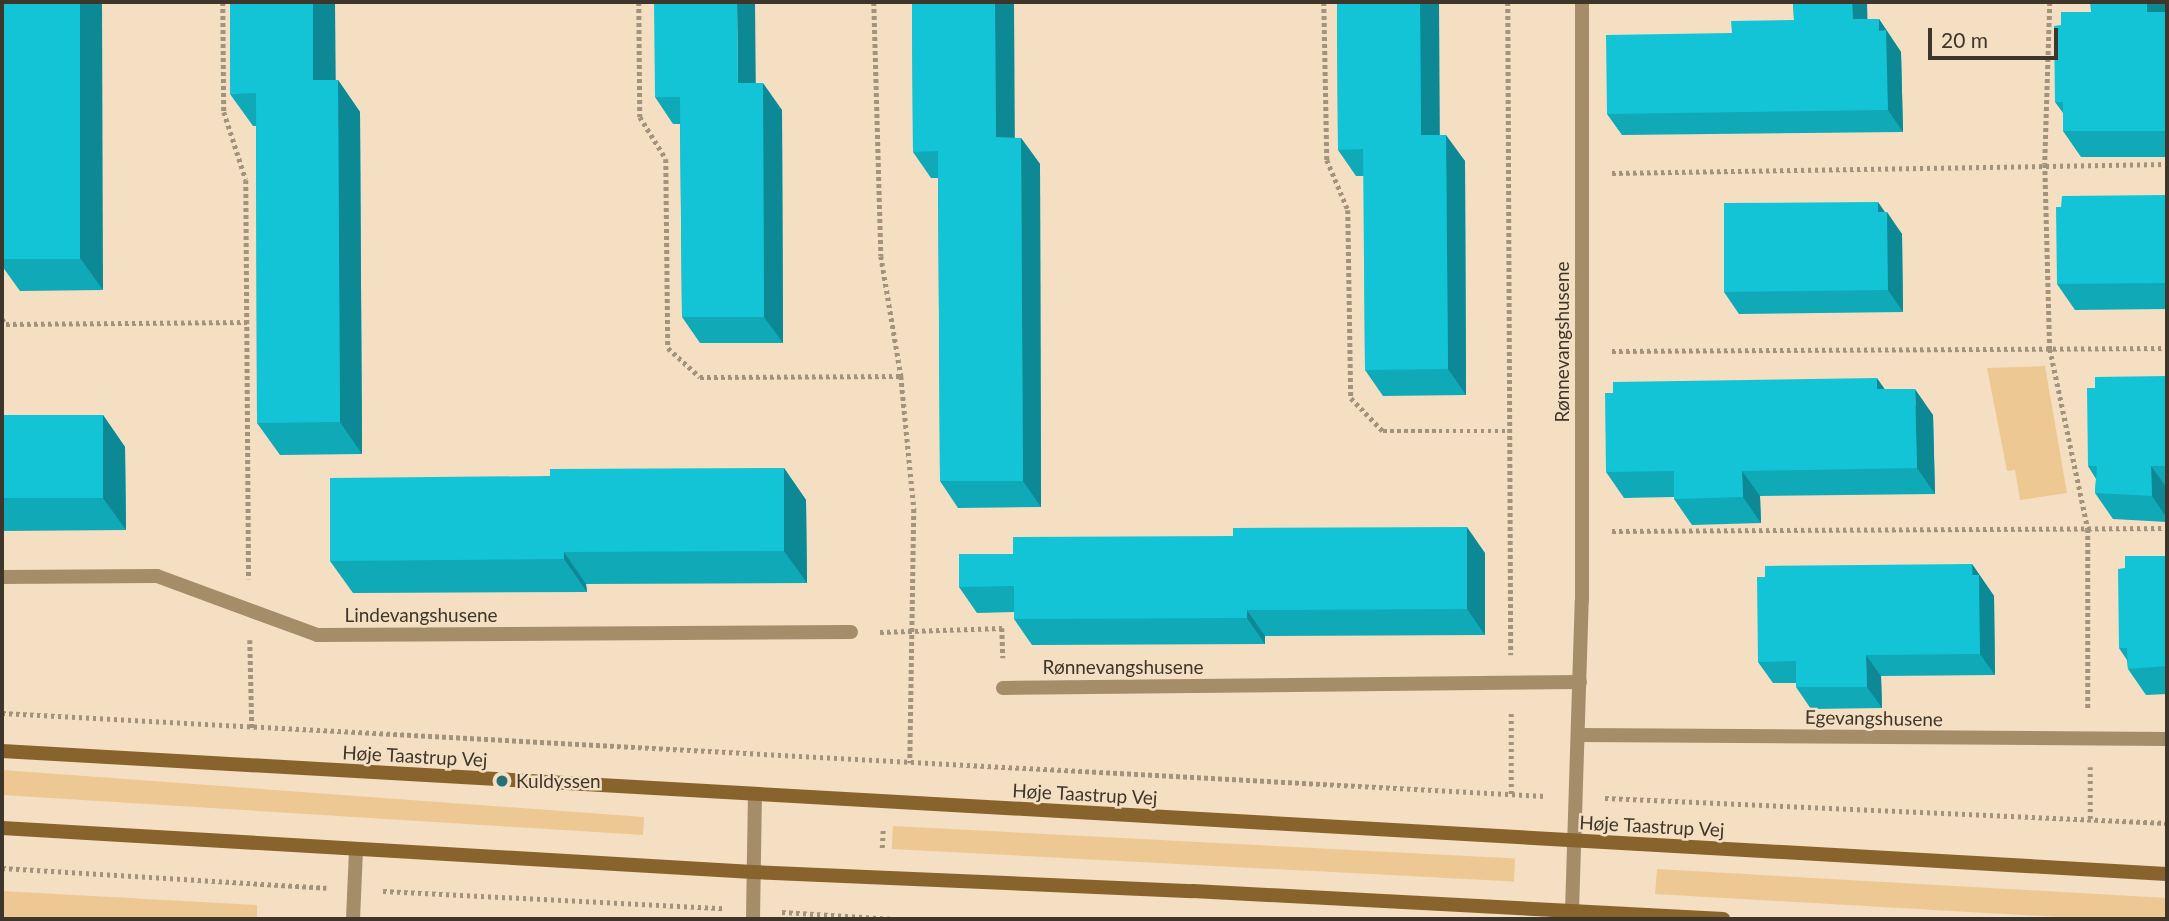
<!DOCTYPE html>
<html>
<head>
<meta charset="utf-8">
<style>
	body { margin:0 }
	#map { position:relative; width:2169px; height:921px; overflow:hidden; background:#f4dfc2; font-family:Lato,sans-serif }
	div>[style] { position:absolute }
	.green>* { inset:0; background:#eec893; transform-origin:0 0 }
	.path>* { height:4.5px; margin-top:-2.25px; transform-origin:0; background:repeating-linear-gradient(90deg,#a2937e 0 3.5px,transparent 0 7px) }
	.lane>* { height:14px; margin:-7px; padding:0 7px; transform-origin:7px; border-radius:7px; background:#a68d6a }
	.street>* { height:14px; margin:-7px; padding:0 7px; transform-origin:7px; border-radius:7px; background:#a68d6a }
	.secondary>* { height:14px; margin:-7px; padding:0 7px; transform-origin:7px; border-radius:7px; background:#88632c }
	.wall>* { inset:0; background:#10a9b8 }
	.shaded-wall>* { inset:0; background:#0d8996 }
	.building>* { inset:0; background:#13c4d6; transform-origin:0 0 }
	.dots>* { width:19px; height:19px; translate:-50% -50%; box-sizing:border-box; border:4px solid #f4dfc2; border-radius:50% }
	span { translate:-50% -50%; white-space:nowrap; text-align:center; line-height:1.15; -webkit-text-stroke:5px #f4dfc2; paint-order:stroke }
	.street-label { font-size:19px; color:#3e362b }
	.poi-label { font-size:19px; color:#3e362b }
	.left { translate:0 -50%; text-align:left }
	.frame { position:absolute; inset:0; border:4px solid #3e362b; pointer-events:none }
	.scale { position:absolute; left:1928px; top:28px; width:130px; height:32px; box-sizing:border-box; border:4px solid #3e362b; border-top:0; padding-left:9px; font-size:21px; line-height:24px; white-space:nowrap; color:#3e362b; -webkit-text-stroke:5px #f4dfc2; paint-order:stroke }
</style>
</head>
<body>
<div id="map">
	<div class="green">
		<i style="clip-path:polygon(2045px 366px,2067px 493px,2020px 500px,2015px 470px,2007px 471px,1987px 368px)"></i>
		<i style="clip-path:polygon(2px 770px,644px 817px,643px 835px,2px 795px)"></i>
		<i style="left:893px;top:826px;width:623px;height:23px;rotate:3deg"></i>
		<i style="clip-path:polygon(1657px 869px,2167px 898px,2167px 919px,2091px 919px,1655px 894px)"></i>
		<i style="clip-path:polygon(2px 891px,257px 905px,257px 919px,2px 919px)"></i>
	</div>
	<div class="path">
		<i style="left:223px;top:2px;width:110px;rotate:89.5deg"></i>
		<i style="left:224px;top:112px;width:71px;rotate:72.1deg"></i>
		<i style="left:246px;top:180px;width:399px;rotate:89.6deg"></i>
		<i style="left:639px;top:2px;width:115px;rotate:89.5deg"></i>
		<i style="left:640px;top:117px;width:49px;rotate:58.2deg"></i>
		<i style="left:666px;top:159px;width:189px;rotate:89.4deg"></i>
		<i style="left:668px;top:348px;width:43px;rotate:42.2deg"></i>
		<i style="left:700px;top:377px;width:201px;rotate:-0.3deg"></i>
		<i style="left:874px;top:2px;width:254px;rotate:88.4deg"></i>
		<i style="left:881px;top:256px;width:122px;rotate:80.5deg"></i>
		<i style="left:901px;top:376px;width:134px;rotate:84.4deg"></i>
		<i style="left:914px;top:509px;width:254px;rotate:90.9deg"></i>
		<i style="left:1324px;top:2px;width:158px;rotate:88.9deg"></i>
		<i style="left:1327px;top:160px;width:54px;rotate:67.2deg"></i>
		<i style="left:1348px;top:210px;width:188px;rotate:89.1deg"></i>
		<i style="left:1351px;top:398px;width:46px;rotate:45.9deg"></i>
		<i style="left:1383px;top:431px;width:127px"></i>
		<i style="left:1508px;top:2px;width:653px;rotate:89.74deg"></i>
		<i style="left:2050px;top:2px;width:162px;rotate:91.8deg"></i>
		<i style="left:2045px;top:164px;width:185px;rotate:88.5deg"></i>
		<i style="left:2050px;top:349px;width:184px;rotate:78.1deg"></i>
		<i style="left:2088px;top:529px;width:180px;rotate:90deg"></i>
		<i style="left:1612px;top:173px;width:555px;rotate:-0.93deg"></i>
		<i style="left:2px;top:319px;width:6px;rotate:51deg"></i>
		<i style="left:6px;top:324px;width:241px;rotate:-0.5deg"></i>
		<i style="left:1612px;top:351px;width:555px;rotate:-0.31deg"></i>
		<i style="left:1612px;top:531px;width:555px;rotate:-0.31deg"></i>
		<i style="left:880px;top:632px;width:122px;rotate:-1.9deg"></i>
		<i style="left:1002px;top:628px;width:30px;rotate:88deg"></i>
		<i style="left:250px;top:640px;width:88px;rotate:88.7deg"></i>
		<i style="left:2px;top:713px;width:1547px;rotate:3.08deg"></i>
		<i style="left:1511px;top:794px;width:84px;rotate:-90deg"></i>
		<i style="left:1605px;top:798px;width:563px;rotate:2.55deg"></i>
		<i style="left:2090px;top:819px;width:52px;rotate:-90deg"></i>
		<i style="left:882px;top:848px;width:20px;rotate:-87deg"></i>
		<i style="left:2px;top:868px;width:325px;rotate:3.5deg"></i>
		<i style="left:383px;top:891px;width:341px;rotate:2.9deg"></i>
		<i style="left:782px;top:912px;width:113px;rotate:3.5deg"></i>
	</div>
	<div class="lane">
		<i style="left:353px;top:919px;width:70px;rotate:-87.5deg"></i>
	</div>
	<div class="street">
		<i style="left:2px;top:577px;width:155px;rotate:-0.4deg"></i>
		<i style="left:157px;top:576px;width:171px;rotate:20.2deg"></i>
		<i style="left:317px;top:635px;width:534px;rotate:-0.32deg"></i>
		<i style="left:1003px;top:688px;width:577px;rotate:-0.6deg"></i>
		<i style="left:1580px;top:735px;width:587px;rotate:0.39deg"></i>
		<i style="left:1572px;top:911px;width:311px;rotate:-88.2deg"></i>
		<i style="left:1582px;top:600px;width:598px;rotate:-90deg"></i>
		<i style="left:753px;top:919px;width:124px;rotate:-89.1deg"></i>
	</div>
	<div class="secondary">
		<i style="left:2px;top:751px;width:2168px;rotate:3.25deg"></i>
		<i style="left:2px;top:828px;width:752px;rotate:3.35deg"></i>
		<i style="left:753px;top:872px;width:440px;rotate:2.5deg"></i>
		<i style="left:1193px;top:891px;width:531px;rotate:3.02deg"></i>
	</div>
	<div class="wall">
		<i style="clip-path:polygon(2px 2px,103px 290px,20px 291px,2px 266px)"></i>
		<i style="clip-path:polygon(912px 2px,1014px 2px,1014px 138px,1021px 138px,1040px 164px,1041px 507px,958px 508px,940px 481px,938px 178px,931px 178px,913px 152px)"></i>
		<i style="clip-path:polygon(1337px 2px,1439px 2px,1439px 135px,1465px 161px,1466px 395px,1383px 396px,1365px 370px,1364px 176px,1356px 176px,1338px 150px)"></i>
		<i style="clip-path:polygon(1793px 2px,1867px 2px,1867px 19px,1879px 19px,1901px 52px,1903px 132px,1622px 135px,1607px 114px,1732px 33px,1794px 20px)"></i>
		<i style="clip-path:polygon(2091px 12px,2167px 12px,2167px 157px,2081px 157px,2063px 131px,2063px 113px,2055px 102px,2061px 25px)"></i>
		<i style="clip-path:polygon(338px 80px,360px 112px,362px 454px,280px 455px,257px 423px,256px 126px,253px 126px,230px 94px)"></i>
		<i style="clip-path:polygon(756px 83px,782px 110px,783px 343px,700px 343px,682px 317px,680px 124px,673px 124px,655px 97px)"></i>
		<i style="clip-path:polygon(2167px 195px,2167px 309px,2075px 310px,2057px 284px,2061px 207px)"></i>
		<i style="clip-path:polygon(1885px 212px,1902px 234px,1903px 312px,1739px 314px,1724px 292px)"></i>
		<i style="clip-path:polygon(2167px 376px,2167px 522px,2113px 519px,2095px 493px,2096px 479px,2088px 466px,2095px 388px)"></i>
		<i style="clip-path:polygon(1885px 389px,1933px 415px,1935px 494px,1760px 496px,1761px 523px,1692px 525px,1674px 499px,1674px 497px,1624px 498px,1606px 472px)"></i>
		<i style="clip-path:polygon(103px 415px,125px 447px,126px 530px,2px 531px,2px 416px)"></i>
		<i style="clip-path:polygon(784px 468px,806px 500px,807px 583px,586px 584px,587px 592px,353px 593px,330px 561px,550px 476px)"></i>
		<i style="clip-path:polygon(1233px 536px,1485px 553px,1485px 635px,1265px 636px,1265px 644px,1032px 645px,1014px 619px,1014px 612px,977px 613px,959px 587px,1013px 554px)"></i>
		<i style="clip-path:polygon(2167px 556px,2167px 694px,2146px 695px,2128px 669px,2127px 660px,2119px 648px,2125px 568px)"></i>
		<i style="clip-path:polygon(1972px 564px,1994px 596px,1995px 675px,1881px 676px,1882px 708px,1811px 709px,1796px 687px,1796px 683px,1773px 683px,1758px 662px,1765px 577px)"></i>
	</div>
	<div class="shaded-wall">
		<i style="clip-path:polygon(80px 2px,102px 2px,103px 290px,80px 258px)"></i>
		<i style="clip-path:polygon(313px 2px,335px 2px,336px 112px,313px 80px)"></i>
		<i style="clip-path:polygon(737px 2px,755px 2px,756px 109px,738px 83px)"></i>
		<i style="clip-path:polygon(995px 2px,1014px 2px,1015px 164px,996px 137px)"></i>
		<i style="clip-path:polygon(1420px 2px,1439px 2px,1440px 161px,1421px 135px)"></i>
		<i style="clip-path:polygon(1852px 2px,1867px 2px,1868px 41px,1853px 19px)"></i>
		<i style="clip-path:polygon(2147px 2px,2166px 2px,2166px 38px,2147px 12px)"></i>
		<i style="clip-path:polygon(1879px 19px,1901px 52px,1903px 132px,1888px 110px,1879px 31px)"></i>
		<i style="clip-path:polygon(338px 80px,360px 112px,362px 454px,340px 422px)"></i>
		<i style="clip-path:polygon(763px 83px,782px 110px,783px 343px,764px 317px)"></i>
		<i style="clip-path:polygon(1446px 135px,1465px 161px,1466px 395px,1448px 369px)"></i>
		<i style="clip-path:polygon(1021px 138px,1040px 164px,1041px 507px,1023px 481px)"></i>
		<i style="clip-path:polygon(1878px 202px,1887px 215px,1887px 212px,1902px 234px,1903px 312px,1888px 290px,1878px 212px)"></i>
		<i style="clip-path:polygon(1877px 378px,1895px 404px,1877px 389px)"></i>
		<i style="clip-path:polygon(1915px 389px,1933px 415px,1935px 494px,1917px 468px)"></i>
		<i style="clip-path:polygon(103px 415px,125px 447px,126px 530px,103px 498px)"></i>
		<i style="clip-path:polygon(2151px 466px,2167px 488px,2167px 518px,2152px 496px)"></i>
		<i style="clip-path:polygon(784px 468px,806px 500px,807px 583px,784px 551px)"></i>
		<i style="clip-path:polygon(1742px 471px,1760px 496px,1761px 523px,1743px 497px)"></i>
		<i style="clip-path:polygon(1467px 527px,1485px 553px,1485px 635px,1467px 609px)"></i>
		<i style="clip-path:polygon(564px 552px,586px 584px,587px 592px,564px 559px)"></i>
		<i style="clip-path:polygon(1972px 564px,1994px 596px,1995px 675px,1980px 654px)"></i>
		<i style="clip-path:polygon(1247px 610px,1265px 636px,1265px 644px,1247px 618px)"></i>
		<i style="clip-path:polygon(1866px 655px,1881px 676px,1882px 708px,1867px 687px)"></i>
	</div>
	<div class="building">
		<i style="left:2px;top:2px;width:78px;height:257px"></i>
		<i style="clip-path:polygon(230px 2px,313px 2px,313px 80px,338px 80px,340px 422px,257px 423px,256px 93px,230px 94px)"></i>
		<i style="clip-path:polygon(654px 2px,737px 2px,738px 83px,763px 83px,764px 317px,682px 317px,680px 97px,655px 97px)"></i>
		<i style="clip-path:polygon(912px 2px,995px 2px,996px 137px,1021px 138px,1023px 481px,940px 481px,938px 151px,913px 152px)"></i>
		<i style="clip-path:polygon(1337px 2px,1420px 2px,1421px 135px,1446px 135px,1448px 369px,1365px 370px,1363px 149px,1338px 150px)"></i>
		<i style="clip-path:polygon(1793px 2px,1852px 2px,1853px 19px,1879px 19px,1879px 31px,1886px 30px,1888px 110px,1607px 114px,1606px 35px,1732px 33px,1731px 21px,1794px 20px)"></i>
		<i style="clip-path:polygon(2090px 2px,2147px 2px,2147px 12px,2167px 12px,2167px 131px,2063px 131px,2063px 102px,2055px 102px,2054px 26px,2061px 25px,2061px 12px,2091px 12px)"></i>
		<i style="clip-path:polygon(2167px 195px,2167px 283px,2057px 284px,2056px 207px,2061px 207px,2062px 196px)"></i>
		<i style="clip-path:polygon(1878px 202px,1878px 212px,1887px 212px,1888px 290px,1724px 292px,1724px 203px)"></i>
		<i style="clip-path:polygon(2167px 376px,2167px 466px,2151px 466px,2152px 496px,2095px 493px,2097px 466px,2088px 466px,2087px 388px,2095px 388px,2095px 377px)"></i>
		<i style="clip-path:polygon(1877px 378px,1877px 389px,1915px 389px,1917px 468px,1742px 471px,1743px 497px,1674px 499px,1674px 471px,1606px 472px,1605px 393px,1613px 393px,1613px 382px)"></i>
		<i style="left:103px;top:415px;width:83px;height:101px;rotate:90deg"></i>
		<i style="clip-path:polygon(784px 468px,784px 551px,564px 552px,564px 559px,330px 561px,330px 478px,550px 476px,550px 469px)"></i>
		<i style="clip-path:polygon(1467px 527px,1467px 609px,1247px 610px,1247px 618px,1014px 619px,1014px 586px,959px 587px,959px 554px,1013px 554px,1013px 537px,1233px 536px,1233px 528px)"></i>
		<i style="clip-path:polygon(2125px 556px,2167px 556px,2167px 666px,2128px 669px,2127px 648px,2119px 648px,2118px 569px,2125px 568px)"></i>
		<i style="clip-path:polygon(1972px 564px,1972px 575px,1979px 575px,1980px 654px,1866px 655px,1867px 687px,1796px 687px,1796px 661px,1758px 662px,1757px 577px,1765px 577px,1765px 566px)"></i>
	</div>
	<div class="dots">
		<i style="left:502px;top:781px;background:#277079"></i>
	</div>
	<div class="street-label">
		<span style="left:1562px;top:342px;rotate:-90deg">Rønnevangshusene</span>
		<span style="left:421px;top:615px">Lindevangshusene</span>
		<span style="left:1123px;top:667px">Rønnevangshusene</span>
		<span style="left:1874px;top:718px;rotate:1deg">Egevangshusene</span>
		<span style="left:415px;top:756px;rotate:3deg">Høje Taastrup Vej</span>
		<span style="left:1085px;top:794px;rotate:3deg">Høje Taastrup Vej</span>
		<span style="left:1652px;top:826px;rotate:3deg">Høje Taastrup Vej</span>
	</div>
	<div class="poi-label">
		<span class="left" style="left:516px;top:781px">Kuldyssen</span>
	</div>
	<div class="frame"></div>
	<div class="scale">20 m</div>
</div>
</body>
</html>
